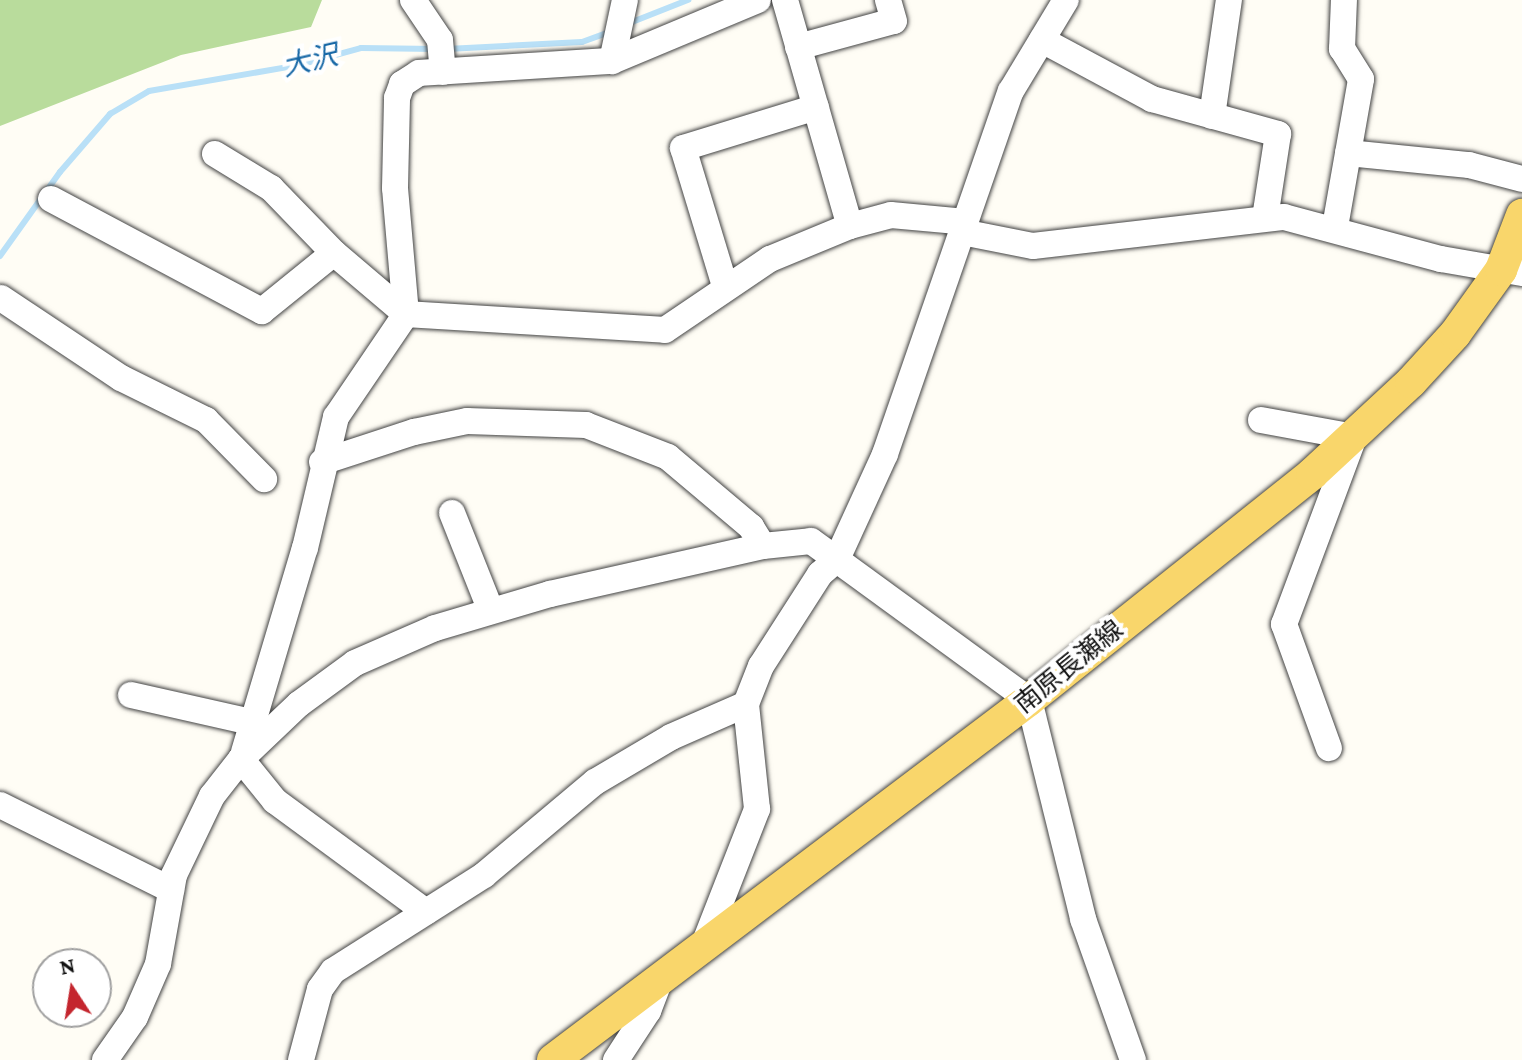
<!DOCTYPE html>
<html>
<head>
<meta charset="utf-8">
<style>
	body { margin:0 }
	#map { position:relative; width:1522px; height:1060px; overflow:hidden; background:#fffdf5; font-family:"Crimson Pro","Noto Sans JP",serif }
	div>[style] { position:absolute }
	.forest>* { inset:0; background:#b9dc9c }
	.stream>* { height:6px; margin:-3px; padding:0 3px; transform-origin:3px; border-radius:3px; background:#b9e0f7 }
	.roads { filter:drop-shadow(0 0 2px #444) drop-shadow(0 0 2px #444) }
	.minor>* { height:26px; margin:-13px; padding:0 13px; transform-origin:13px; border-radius:13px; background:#fff }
	.major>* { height:32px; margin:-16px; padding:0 16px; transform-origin:16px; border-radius:16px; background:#f9d66b }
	span { translate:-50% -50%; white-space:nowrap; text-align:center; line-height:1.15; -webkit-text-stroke:8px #fff; paint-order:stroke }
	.street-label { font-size:26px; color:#111 }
	.water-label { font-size:28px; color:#1768a6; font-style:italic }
	.north { position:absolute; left:32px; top:948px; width:80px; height:80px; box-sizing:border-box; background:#fff; border:2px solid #a0a0a0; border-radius:50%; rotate:348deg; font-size:22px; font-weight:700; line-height:32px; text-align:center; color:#111 }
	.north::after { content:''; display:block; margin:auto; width:28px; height:36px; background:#c4262e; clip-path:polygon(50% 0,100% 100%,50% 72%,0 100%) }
</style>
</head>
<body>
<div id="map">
	<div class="forest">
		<i style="clip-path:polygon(0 0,322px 0,311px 27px,181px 55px,0 126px)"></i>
	</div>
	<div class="stream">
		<i style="left:627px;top:24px;width:66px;rotate:-21.5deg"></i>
		<i style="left:447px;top:49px;width:135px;rotate:-3deg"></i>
		<i style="left:582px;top:42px;width:29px;rotate:-20deg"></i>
		<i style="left:0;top:256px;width:103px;rotate:-54.5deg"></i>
		<i style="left:60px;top:172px;width:77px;rotate:-49.2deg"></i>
		<i style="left:110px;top:114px;width:45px;rotate:-30.5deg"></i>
		<i style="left:149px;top:91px;width:152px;rotate:-9.8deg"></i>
		<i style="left:299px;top:65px;width:64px;rotate:-15.3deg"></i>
		<i style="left:361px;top:48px;width:75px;rotate:0.8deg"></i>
	</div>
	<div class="roads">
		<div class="minor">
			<i style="left:413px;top:0;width:48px;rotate:56deg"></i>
			<i style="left:440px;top:40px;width:32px;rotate:85deg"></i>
			<i style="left:785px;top:0;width:235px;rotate:74deg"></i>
			<i style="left:1042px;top:40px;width:125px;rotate:28.2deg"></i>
			<i style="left:1152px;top:99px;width:131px;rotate:15.5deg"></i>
			<i style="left:1278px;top:134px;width:85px;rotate:98.8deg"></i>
			<i style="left:798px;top:47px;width:99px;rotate:-15.2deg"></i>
			<i style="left:894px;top:21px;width:22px;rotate:-106deg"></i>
			<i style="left:612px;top:61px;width:62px;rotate:-78deg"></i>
			<i style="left:1212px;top:116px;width:117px;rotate:-81.7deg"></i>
			<i style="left:1348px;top:153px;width:122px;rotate:5.7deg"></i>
			<i style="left:1469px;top:165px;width:55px;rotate:14.8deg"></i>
			<i style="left:215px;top:154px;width:66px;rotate:31.3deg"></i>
			<i style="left:271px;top:188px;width:91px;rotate:45.9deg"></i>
			<i style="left:334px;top:253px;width:94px;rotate:40.3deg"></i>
			<i style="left:406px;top:314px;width:259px;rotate:3.5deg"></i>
			<i style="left:665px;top:330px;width:127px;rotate:-34.1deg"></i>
			<i style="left:770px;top:259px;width:87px;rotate:-22.4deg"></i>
			<i style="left:850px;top:226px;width:42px;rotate:-15deg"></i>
			<i style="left:891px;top:215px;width:75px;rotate:5.3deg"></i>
			<i style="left:51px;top:199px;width:239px;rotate:28deg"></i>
			<i style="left:262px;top:311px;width:92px;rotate:-38.9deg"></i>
			<i style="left:1335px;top:227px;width:150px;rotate:-80deg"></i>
			<i style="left:1361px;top:79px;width:36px;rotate:-122deg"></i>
			<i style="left:1342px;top:49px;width:49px;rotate:-87.7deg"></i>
			<i style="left:962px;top:232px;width:72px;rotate:11.2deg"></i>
			<i style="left:1033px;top:246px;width:253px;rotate:-6.6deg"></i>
			<i style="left:1284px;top:217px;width:163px;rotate:15deg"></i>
			<i style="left:1441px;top:259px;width:82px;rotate:9.8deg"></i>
			<i style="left:725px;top:286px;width:144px;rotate:-106.9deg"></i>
			<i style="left:683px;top:148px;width:139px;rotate:-17.1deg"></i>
			<i style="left:1px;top:298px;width:144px;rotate:33.7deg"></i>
			<i style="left:121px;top:378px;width:95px;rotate:26.3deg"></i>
			<i style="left:206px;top:420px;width:83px;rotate:45.5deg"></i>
			<i style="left:1261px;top:420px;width:95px;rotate:10.4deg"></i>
			<i style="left:1354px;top:437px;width:200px;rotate:110.5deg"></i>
			<i style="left:1284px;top:624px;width:132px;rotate:70.1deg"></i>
			<i style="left:322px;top:462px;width:97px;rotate:-18.1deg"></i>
			<i style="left:414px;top:432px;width:54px;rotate:-11.7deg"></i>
			<i style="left:467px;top:421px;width:119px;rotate:1.9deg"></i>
			<i style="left:586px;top:425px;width:88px;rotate:21.3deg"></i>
			<i style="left:668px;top:457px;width:109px;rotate:40.1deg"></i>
			<i style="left:751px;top:527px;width:22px;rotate:58deg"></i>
			<i style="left:452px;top:513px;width:105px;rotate:68.3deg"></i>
			<i style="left:131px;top:695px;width:127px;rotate:12.7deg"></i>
			<i style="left:244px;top:752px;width:213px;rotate:-73.4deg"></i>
			<i style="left:305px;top:548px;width:135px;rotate:-76.7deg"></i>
			<i style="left:336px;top:417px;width:125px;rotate:-55.8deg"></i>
			<i style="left:406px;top:314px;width:126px;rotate:-95deg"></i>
			<i style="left:395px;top:188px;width:90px;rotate:-88.7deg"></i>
			<i style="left:397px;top:98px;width:15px;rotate:-70deg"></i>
			<i style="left:402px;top:84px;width:20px;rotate:-33deg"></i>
			<i style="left:419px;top:73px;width:193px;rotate:-3.6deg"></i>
			<i style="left:612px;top:61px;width:158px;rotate:-22.7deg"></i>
			<i style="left:241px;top:759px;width:54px;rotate:51deg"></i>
			<i style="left:275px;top:801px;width:187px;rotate:36.3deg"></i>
			<i style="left:0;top:805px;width:191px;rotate:26.4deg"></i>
			<i style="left:705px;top:942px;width:143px;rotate:-68.6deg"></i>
			<i style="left:757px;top:809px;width:106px;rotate:-96deg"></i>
			<i style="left:746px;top:704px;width:41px;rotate:-68.5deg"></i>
			<i style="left:761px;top:666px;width:109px;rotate:-57.3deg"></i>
			<i style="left:820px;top:574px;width:23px;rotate:-41deg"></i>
			<i style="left:837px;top:559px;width:115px;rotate:-65.4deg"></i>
			<i style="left:885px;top:454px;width:384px;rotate:-70.9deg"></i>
			<i style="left:1011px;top:91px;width:106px;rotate:-58.9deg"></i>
			<i style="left:105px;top:1060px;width:52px;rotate:-55.1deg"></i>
			<i style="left:135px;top:1017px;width:58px;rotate:-66.5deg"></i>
			<i style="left:158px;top:964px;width:90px;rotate:-79.8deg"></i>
			<i style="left:174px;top:875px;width:88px;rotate:-64.3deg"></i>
			<i style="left:212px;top:796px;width:47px;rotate:-51.9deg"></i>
			<i style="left:241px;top:759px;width:80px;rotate:-43.5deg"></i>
			<i style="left:299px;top:704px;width:69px;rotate:-36.2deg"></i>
			<i style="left:355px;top:663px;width:87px;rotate:-23.6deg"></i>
			<i style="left:435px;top:628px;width:120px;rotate:-16.5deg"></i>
			<i style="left:550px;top:594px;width:218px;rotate:-12.7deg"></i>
			<i style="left:763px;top:546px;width:48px;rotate:-5.9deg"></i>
			<i style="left:811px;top:541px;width:270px;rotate:36.1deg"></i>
			<i style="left:1029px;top:700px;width:226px;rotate:76.1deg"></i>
			<i style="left:1083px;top:919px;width:150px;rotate:70.5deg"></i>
			<i style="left:301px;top:1060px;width:73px;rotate:-75deg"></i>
			<i style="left:320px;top:989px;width:22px;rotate:-54deg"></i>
			<i style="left:333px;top:971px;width:179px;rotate:-32.4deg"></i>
			<i style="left:484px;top:875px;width:145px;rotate:-40deg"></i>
			<i style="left:595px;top:782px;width:88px;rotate:-30.6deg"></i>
			<i style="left:671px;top:737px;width:82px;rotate:-23.7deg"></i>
			<i style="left:616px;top:1060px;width:59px;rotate:-56.9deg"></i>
			<i style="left:648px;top:1011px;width:33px;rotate:-69deg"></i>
		</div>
		<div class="major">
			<i style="left:553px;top:1060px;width:597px;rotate:-37.1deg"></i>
			<i style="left:1029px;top:700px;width:362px;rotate:-38.6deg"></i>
			<i style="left:1312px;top:474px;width:135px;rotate:-42.9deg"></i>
			<i style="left:1411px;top:382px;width:65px;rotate:-47.5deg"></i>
			<i style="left:1455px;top:334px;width:79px;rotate:-54.3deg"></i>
			<i style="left:1501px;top:270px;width:59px;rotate:-69.1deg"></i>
		</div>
	</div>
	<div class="street-label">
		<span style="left:1069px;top:667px;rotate:-39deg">南原長瀬線</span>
	</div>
	<div class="water-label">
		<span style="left:310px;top:61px;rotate:-13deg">大沢</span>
	</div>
	<div class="north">N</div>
</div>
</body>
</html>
